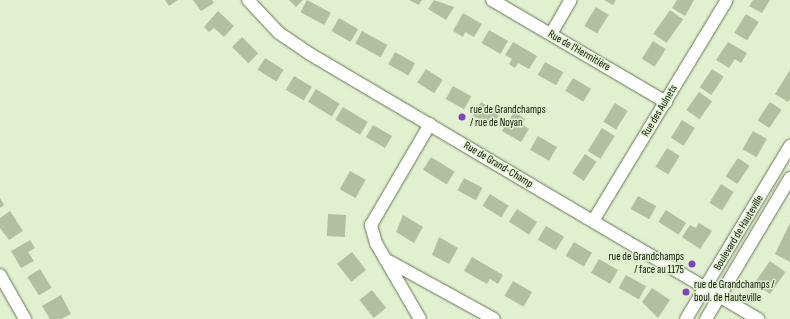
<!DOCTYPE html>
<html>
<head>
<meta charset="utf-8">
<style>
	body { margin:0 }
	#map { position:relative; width:790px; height:319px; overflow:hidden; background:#e1f0ce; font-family:"Sofia Sans Condensed",sans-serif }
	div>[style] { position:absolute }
	.building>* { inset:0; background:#b2c0a0; transform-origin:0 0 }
	.roads { filter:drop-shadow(0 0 1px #677356) drop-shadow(0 0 1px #677356) }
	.minor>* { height:12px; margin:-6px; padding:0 6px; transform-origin:6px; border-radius:6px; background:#fff }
	.dots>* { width:11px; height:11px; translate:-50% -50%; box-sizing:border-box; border:2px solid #e1f0ce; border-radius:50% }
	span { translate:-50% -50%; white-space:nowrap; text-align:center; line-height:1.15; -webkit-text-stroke:3px #e1f0ce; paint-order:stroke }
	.street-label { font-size:11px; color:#13180c }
	.poi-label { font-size:11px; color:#13180c }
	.left { translate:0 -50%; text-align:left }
	.right { translate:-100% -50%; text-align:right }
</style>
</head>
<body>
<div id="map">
	<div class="building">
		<i style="clip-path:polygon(165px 0,178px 0,169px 6px)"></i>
		<i style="clip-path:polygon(193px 0,212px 0,214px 3px,201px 11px)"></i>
		<i style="clip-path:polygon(289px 0,303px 0,296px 7px)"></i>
		<i style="left:307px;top:0;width:27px;height:14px;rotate:28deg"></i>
		<i style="clip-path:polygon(409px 0,422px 0,419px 5px)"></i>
		<i style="clip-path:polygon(434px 0,454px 7px,446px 20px,428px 9px)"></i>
		<i style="clip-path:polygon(604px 0,616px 0,613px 5px)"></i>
		<i style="clip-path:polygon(677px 0,694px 0,685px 16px,672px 8px)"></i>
		<i style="clip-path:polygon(753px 0,770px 0,762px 13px,749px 6px)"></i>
		<i style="left:596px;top:7px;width:15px;height:22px;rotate:32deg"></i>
		<i style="left:670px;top:10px;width:16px;height:29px;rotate:35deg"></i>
		<i style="clip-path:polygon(218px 11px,234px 26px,224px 37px,214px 28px,209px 32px,204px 27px)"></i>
		<i style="clip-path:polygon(463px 13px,482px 24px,474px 37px,465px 32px,463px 37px,453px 31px)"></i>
		<i style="left:746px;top:14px;width:15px;height:22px;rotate:32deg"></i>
		<i style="left:339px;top:18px;width:22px;height:15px;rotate:30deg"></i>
		<i style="left:489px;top:30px;width:22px;height:15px;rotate:30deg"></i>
		<i style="left:362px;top:31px;width:29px;height:14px;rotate:29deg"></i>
		<i style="left:242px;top:37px;width:23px;height:14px;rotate:45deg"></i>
		<i style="left:653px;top:41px;width:15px;height:21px;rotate:32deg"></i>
		<i style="clip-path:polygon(513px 42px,537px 56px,529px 69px,518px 63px,515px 68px,509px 64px,512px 59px,505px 55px)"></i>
		<i style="clip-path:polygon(728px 42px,747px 53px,741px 63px,735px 59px,729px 68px,716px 60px)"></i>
		<i style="left:395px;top:52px;width:23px;height:14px;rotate:29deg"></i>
		<i style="left:265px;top:58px;width:22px;height:14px;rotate:32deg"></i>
		<i style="left:545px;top:62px;width:21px;height:15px;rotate:29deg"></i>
		<i style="left:426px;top:69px;width:20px;height:16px;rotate:33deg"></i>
		<i style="left:712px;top:69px;width:14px;height:22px;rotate:34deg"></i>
		<i style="clip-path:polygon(790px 70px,790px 99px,788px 102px,775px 94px)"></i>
		<i style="left:294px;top:76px;width:21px;height:16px;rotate:31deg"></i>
		<i style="left:573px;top:78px;width:21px;height:15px;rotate:31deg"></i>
		<i style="left:453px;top:86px;width:21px;height:15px;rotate:29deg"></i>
		<i style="left:316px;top:89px;width:28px;height:15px;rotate:32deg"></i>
		<i style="left:699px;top:92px;width:16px;height:22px;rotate:35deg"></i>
		<i style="left:481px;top:102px;width:22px;height:16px;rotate:30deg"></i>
		<i style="left:770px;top:102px;width:14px;height:22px;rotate:34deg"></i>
		<i style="left:615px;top:103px;width:15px;height:22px;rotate:32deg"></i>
		<i style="left:343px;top:107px;width:29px;height:15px;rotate:31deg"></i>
		<i style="clip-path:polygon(514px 112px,525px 119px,522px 124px,529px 129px,521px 142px,502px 131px)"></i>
		<i style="left:682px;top:120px;width:15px;height:21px;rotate:32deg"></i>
		<i style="left:373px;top:125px;width:22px;height:14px;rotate:30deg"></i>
		<i style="left:602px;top:128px;width:15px;height:27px;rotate:32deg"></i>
		<i style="left:753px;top:131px;width:16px;height:21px;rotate:30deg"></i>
		<i style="left:538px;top:136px;width:22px;height:16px;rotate:30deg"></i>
		<i style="left:667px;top:148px;width:15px;height:22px;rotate:32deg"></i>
		<i style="left:585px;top:154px;width:14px;height:23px;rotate:34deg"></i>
		<i style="left:431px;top:157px;width:28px;height:15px;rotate:32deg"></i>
		<i style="left:738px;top:158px;width:14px;height:22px;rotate:34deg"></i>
		<i style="left:350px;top:171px;width:18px;height:21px;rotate:29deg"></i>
		<i style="left:464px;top:178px;width:21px;height:14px;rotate:28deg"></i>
		<i style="left:721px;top:184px;width:15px;height:22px;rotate:32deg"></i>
		<i style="left:490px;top:194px;width:22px;height:14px;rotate:32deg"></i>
		<i style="left:638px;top:196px;width:21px;height:15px;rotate:29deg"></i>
		<i style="clip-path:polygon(0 198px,4px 205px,0 208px)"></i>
		<i style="left:517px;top:209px;width:24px;height:15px;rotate:33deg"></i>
		<i style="left:666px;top:210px;width:24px;height:14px;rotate:33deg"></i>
		<i style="clip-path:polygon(10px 211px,23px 231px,9px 240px,0 228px,0 218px)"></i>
		<i style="left:328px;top:214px;width:18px;height:22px;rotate:3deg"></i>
		<i style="clip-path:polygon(403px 215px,423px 227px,414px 243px,396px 232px)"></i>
		<i style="clip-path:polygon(699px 223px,712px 231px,700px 249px,682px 237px,690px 225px,696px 228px)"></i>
		<i style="clip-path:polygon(790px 223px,790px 262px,775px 254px)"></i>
		<i style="left:546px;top:226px;width:21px;height:16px;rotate:31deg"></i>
		<i style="clip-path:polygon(439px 237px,458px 248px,449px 264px,432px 255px)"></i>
		<i style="clip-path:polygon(30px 240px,35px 248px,28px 252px,34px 261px,21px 268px,11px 251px)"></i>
		<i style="left:574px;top:242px;width:21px;height:16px;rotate:31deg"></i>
		<i style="left:352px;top:252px;width:23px;height:19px;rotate:52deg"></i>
		<i style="clip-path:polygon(472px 257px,503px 275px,498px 284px,490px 279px,487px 284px,464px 271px)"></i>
		<i style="left:599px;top:259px;width:22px;height:16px;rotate:30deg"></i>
		<i style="left:770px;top:261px;width:19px;height:27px;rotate:35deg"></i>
		<i style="left:40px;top:269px;width:22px;height:15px;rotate:58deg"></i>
		<i style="left:626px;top:275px;width:23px;height:15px;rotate:29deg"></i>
		<i style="left:513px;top:281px;width:22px;height:17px;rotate:30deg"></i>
		<i style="clip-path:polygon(652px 288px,670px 300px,658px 318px,642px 302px)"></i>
		<i style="left:372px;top:290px;width:23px;height:16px;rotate:52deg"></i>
		<i style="clip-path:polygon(61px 295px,71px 314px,61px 319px,50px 319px,42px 306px)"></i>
	</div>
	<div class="roads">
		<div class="minor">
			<i style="left:248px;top:0;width:45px;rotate:46.8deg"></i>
			<i style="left:279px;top:33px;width:37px;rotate:34deg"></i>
			<i style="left:310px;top:54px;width:521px;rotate:30.61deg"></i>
			<i style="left:492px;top:0;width:202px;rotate:30.4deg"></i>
			<i style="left:551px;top:34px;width:39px;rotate:-60deg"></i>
			<i style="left:593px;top:221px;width:258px;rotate:-58.8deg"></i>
			<i style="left:385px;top:259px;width:124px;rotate:28.8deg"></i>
			<i style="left:0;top:275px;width:51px;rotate:60.4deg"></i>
			<i style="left:420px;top:319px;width:88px;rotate:-120.1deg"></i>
			<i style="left:376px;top:243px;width:19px;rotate:-106deg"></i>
			<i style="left:371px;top:225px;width:117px;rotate:-59.7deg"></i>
			<i style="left:686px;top:319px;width:202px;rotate:-59deg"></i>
			<i style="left:706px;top:319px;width:164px;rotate:-59.2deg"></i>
		</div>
	</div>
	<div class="dots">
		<i style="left:462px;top:117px;background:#7b46bd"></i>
		<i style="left:692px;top:264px;background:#7b46bd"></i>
		<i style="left:686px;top:292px;background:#7b46bd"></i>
	</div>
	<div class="street-label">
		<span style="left:579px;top:51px;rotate:30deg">Rue de l'Hermitière</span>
		<span style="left:660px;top:111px;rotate:-59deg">Rue des Aulnets</span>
		<span style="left:498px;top:165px;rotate:31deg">Rue de Grand-Champ</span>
		<span style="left:739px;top:233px;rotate:-59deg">Boulevard de Hauteville</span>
	</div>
	<div class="poi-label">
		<span class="left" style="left:470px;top:117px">rue de Grandchamps<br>/ rue de Noyan</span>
		<span class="right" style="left:684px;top:264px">rue de Grandchamps<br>/ face au 1175</span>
		<span class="left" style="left:694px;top:292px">rue de Grandchamps /<br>boul. de Hauteville</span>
	</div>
</div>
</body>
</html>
